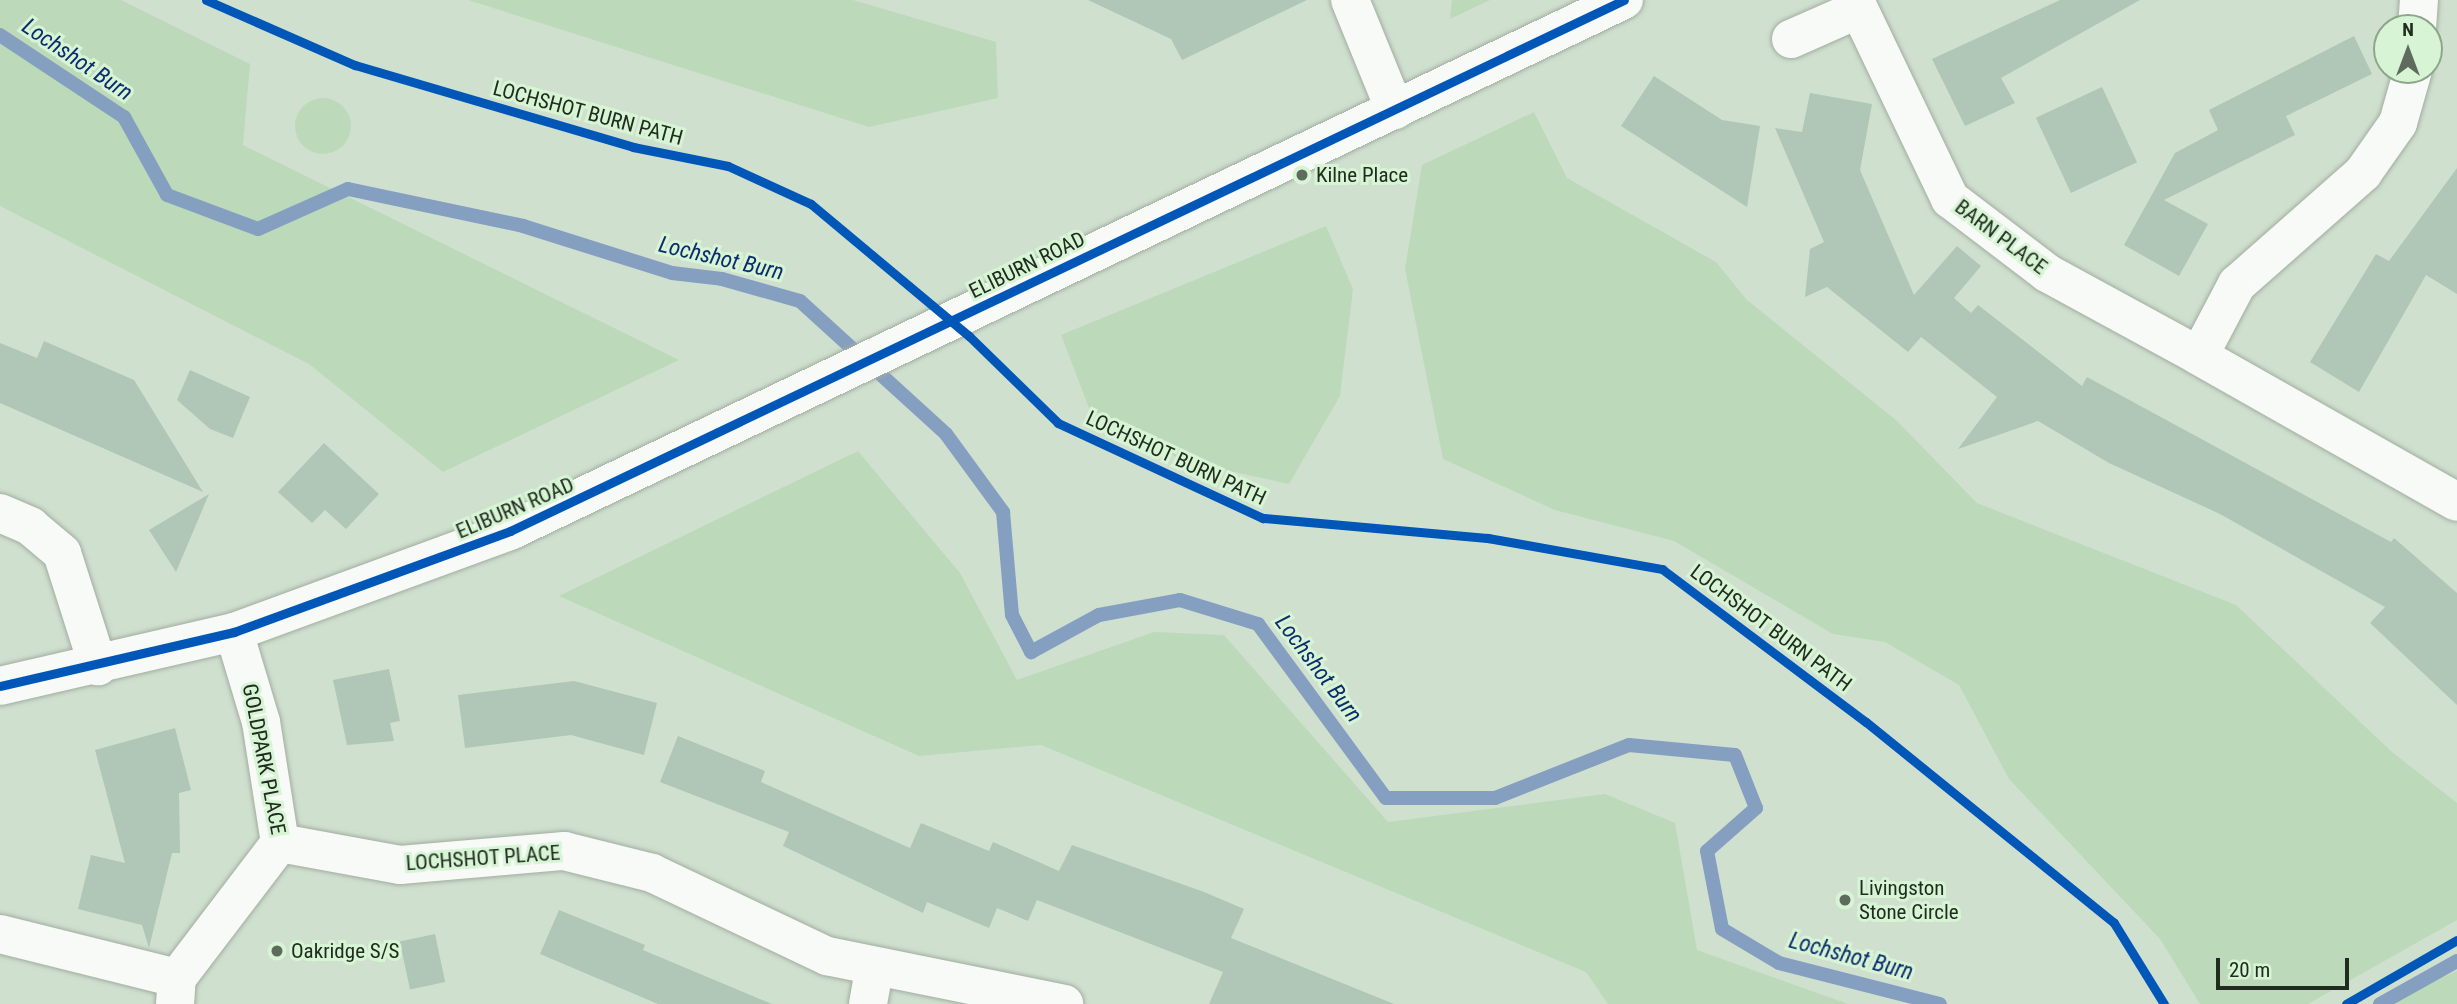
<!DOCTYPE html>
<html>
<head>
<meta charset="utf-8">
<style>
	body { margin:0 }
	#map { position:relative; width:2457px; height:1004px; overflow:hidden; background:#d0e0cf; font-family:"Roboto Condensed",sans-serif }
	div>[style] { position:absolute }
	.green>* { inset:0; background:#bcd9ba }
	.round { border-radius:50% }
	.stream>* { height:14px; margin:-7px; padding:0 7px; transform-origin:7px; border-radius:7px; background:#859fc0 }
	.building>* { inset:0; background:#b0c6b7; transform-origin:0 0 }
	.roads { filter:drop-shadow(0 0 2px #a1ada0) drop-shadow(0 0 2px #a1ada0) }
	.minor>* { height:38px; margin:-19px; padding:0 19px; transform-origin:19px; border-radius:19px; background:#f8faf8 }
	.tertiary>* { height:38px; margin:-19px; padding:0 19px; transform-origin:19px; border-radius:19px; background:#f8faf8 }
	.cycleway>* { height:9px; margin:-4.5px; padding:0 4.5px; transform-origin:4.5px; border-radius:4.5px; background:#0057b8 }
	.dots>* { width:19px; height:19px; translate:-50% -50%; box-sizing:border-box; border:4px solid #d7f5d4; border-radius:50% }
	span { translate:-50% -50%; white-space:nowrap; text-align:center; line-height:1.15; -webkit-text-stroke:6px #d7f5d4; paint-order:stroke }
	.street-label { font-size:21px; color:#202c1f }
	.poi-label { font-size:21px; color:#202c1f }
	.left { translate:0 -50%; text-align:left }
	.water-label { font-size:23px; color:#0c2c6e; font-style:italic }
	.north { position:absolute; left:2373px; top:14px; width:70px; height:70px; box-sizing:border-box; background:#d7f5d4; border:2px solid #8ea58c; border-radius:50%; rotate:0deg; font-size:19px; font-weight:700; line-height:28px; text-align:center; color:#202c1f }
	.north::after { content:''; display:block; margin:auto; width:24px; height:32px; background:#5e6b5d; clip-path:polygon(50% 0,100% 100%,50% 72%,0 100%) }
	.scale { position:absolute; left:2216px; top:958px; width:133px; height:32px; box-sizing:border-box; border:4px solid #202c1f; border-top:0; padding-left:9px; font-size:21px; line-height:24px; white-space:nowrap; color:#202c1f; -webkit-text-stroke:5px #d7f5d4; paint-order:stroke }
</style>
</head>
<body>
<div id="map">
	<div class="green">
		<i style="clip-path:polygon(0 0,121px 0,250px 64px,243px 145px,679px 360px,443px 472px,309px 364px,0 206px)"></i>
		<i style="clip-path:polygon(468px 0,853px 0,996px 42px,998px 98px,869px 127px)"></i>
		<i style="clip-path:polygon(1452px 0,1490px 0,1450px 19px)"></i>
		<i class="round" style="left:295px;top:98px;width:56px;height:56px"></i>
		<i style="clip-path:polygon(1534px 112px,1567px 178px,1716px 262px,1747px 300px,1896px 420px,1977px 503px,2236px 605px,2392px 752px,2457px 803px,2457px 920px,2308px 1004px,2200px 1004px,2160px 939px,2009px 779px,1959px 685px,1885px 642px,1833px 634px,1674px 541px,1555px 510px,1443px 459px,1405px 269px,1422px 165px)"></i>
		<i style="clip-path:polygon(1326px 226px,1353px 289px,1340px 396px,1289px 484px,1181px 460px,1089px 408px,1061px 335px)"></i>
		<i style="clip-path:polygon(858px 451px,960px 573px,1017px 680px,1154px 632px,1224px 635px,1388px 822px,1605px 794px,1675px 823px,1697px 950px,1848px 1004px,1608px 1004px,1586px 972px,1041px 745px,919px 756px,559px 596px)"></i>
		<i style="clip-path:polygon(2457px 971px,2457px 1004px,2391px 1004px,2412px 990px)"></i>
	</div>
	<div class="stream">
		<i style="left:0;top:35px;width:149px;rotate:33.5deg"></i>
		<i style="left:124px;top:117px;width:89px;rotate:61.1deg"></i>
		<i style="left:167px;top:195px;width:97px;rotate:20.5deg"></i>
		<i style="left:258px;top:229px;width:98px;rotate:-24deg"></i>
		<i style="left:348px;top:189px;width:179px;rotate:11.9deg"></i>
		<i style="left:523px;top:226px;width:156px;rotate:17.5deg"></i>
		<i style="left:672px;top:273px;width:50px;rotate:6.8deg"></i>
		<i style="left:722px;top:279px;width:81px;rotate:15.8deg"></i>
		<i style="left:800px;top:301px;width:197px;rotate:42.3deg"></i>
		<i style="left:946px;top:434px;width:97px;rotate:53.8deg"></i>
		<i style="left:1003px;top:512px;width:103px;rotate:85deg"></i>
		<i style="left:1012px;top:615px;width:42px;rotate:62.8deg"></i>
		<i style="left:1031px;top:652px;width:77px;rotate:-28.6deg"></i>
		<i style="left:1099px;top:615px;width:82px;rotate:-10.5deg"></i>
		<i style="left:1180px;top:600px;width:82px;rotate:17.1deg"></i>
		<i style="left:1258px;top:624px;width:216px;rotate:53.7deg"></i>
		<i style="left:1386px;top:798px;width:109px"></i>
		<i style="left:1495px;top:798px;width:144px;rotate:-21.6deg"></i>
		<i style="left:1629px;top:745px;width:106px;rotate:5.4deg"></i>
		<i style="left:1735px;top:755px;width:57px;rotate:68.4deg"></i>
		<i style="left:1756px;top:808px;width:65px;rotate:138.7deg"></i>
		<i style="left:1707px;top:851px;width:79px;rotate:79.1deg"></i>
		<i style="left:1722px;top:929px;width:66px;rotate:30.8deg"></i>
		<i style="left:1779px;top:963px;width:166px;rotate:14.3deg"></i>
		<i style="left:2380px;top:1004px;width:88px;rotate:-29.2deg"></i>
	</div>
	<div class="building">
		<i style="clip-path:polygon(1088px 0,1307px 0,1182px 60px,1171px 39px)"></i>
		<i style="clip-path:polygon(2060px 0,2140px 0,2001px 78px,2015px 103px,1965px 126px,1932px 59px)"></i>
		<i style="clip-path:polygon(2354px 36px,2372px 74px,2286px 116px,2295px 135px,2164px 200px,2208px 224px,2179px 276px,2124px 245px,2175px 153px,2218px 130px,2209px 110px)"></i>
		<i style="clip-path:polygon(1654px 76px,1722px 120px,1760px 126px,1747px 207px,1621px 126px)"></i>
		<i style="left:2102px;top:87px;width:83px;height:73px;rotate:65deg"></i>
		<i style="clip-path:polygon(1810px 93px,1872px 104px,1860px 170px,1914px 295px,1957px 246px,1981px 266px,1954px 298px,1971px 313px,1978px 305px,2082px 386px,2087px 377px,2391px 542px,2394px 538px,2457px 593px,2457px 705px,2370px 623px,2385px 607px,2220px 514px,2109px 463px,2038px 421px,1958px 449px,1997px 397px,1921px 337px,1908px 352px,1827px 287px,1805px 297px,1810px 249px,1824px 242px,1775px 128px,1802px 132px)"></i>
		<i style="clip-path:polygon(2457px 168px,2457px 294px,2426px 275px,2359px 392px,2310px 362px,2376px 254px,2389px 261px)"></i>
		<i style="clip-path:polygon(44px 341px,134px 380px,203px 492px,0 403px,0 343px,37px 358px)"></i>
		<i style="clip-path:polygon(190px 370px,250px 397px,233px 438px,210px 429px,177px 400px)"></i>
		<i style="clip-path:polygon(324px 443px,379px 494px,346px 529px,325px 510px,312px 523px,278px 492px)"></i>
		<i style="clip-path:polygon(209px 494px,176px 572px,149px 530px)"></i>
		<i style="clip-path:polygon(389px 669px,400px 721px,390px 723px,394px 741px,347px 745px,333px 680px)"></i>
		<i style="clip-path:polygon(574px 681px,657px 703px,644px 755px,571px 735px,465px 748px,458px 695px)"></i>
		<i style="clip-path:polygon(175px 728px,191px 790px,179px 793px,180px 853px,172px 853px,149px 948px,142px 925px,78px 909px,91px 855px,125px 863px,95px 750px)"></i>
		<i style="clip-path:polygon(678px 736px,765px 771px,761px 782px,910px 848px,921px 823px,989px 851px,993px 842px,1059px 871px,1072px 845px,1204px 892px,1244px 909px,1231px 938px,1394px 1004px,1209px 1004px,1223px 972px,1037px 900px,1028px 921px,997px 908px,989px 928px,927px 902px,923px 913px,783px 846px,789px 832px,660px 782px)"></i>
		<i style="clip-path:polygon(559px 910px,645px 945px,643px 950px,772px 1004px,658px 1004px,540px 954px)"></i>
		<i style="left:435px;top:934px;width:49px;height:36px;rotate:78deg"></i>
	</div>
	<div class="roads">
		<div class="minor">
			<i style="left:1350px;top:0;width:119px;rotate:67.8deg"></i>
			<i style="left:2417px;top:28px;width:28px;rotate:-86deg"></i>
			<i style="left:1791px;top:39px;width:74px;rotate:-23.8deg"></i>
			<i style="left:1859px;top:9px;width:211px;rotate:64.4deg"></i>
			<i style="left:1950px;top:199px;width:122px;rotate:37.3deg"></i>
			<i style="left:2047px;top:273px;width:173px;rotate:28.6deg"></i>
			<i style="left:2413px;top:70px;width:55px;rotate:105.8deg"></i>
			<i style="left:2398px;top:123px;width:61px;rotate:125deg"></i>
			<i style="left:2363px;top:173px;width:168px;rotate:138.6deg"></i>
			<i style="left:2237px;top:284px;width:81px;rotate:117.8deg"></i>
			<i style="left:2199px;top:356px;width:296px;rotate:29.5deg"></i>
			<i style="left:0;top:513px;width:33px;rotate:23deg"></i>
			<i style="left:30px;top:526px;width:42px;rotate:40.2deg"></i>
			<i style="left:62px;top:553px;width:119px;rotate:72.3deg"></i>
			<i style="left:280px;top:843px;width:122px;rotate:10.4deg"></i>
			<i style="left:400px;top:865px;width:165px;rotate:-4.9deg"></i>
			<i style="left:564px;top:851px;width:91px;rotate:14deg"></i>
			<i style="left:652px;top:873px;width:194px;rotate:25.4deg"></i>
			<i style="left:827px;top:956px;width:242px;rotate:11.4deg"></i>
			<i style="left:0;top:934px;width:182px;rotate:14deg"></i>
			<i style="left:175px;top:1004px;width:26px;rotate:-86deg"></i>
			<i style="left:177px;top:978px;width:170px;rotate:-52.7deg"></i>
			<i style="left:280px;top:843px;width:122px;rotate:-98.9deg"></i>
			<i style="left:261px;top:722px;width:94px;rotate:-106.7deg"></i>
			<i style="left:868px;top:1004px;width:35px;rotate:-80deg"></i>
		</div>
		<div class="tertiary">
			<i style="left:0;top:686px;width:240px;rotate:-13deg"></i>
			<i style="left:234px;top:632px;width:294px;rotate:-20.1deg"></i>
			<i style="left:510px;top:531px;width:1234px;rotate:-25.49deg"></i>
		</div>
	</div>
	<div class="cycleway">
		<i style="left:206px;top:0;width:163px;rotate:23.6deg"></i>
		<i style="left:355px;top:65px;width:290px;rotate:16.4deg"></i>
		<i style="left:633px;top:147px;width:97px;rotate:11.3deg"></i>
		<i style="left:728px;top:166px;width:91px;rotate:24.6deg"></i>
		<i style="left:811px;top:204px;width:206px;rotate:39.9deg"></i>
		<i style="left:969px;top:336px;width:124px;rotate:44.3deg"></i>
		<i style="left:1058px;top:423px;width:226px;rotate:24.9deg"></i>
		<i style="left:1263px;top:518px;width:226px;rotate:5.1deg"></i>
		<i style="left:1488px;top:538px;width:177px;rotate:10.1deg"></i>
		<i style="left:1662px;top:569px;width:255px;rotate:36.9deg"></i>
		<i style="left:1866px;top:722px;width:319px;rotate:39deg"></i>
		<i style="left:2114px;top:923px;width:95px;rotate:58.3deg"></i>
		<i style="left:0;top:686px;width:240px;rotate:-13deg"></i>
		<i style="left:234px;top:632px;width:294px;rotate:-20.1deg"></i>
		<i style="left:510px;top:531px;width:1234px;rotate:-25.49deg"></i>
		<i style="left:2346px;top:1004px;width:128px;rotate:-30deg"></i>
	</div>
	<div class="dots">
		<i style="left:1302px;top:175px;background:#5e6b5d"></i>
		<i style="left:1845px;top:900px;background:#5e6b5d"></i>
		<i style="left:277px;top:951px;background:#5e6b5d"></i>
	</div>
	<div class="street-label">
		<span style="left:588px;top:113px;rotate:15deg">LOCHSHOT BURN PATH</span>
		<span style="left:2001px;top:237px;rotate:37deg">BARN PLACE</span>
		<span style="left:1027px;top:265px;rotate:-26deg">ELIBURN ROAD</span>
		<span style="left:1176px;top:458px;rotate:25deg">LOCHSHOT BURN PATH</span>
		<span style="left:515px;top:508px;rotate:-23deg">ELIBURN ROAD</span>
		<span style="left:1771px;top:628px;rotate:37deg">LOCHSHOT BURN PATH</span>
		<span style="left:264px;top:759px;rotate:79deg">GOLDPARK PLACE</span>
		<span style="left:483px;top:858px;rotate:-4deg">LOCHSHOT PLACE</span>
	</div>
	<div class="poi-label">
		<span class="left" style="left:1316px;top:175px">Kilne Place</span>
		<span class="left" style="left:1859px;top:900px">Livingston<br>Stone Circle</span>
		<span class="left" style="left:291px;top:951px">Oakridge S/S</span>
	</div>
	<div class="water-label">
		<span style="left:77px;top:60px;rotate:34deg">Lochshot Burn</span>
		<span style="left:721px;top:259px;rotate:13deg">Lochshot Burn</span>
		<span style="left:1318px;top:669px;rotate:53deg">Lochshot Burn</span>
		<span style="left:1851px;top:957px;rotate:15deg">Lochshot Burn</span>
	</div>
	<div class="north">N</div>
	<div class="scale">20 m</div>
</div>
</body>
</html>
